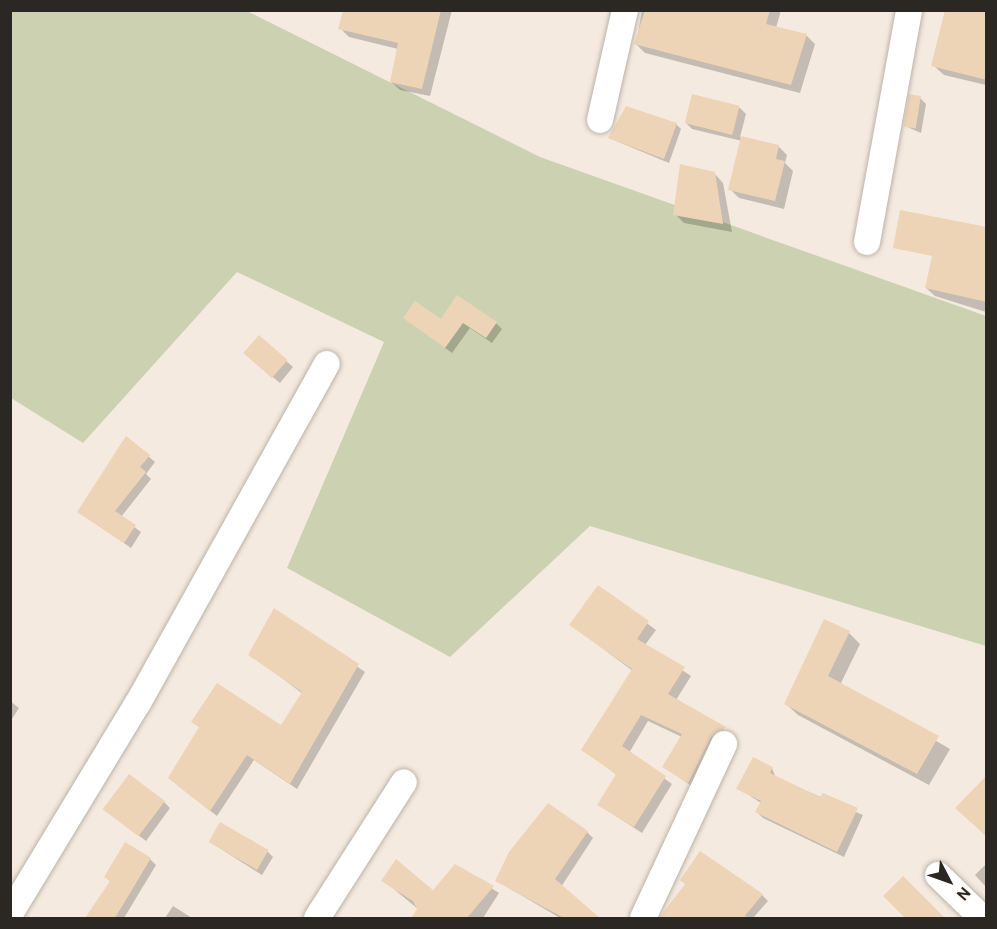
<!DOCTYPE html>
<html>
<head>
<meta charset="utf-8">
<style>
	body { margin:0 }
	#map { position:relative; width:997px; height:929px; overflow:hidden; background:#f5eadf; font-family:Overpass,sans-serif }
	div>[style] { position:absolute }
	.green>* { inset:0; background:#ccd2b1 }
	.shadow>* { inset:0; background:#0003 }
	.building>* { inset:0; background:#eed4b6; transform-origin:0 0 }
	.roads { filter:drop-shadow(0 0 2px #bcb2a7) drop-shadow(0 0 2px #bcb2a7) }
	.minor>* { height:26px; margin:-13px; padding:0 13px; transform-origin:13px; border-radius:13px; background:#fff }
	span { translate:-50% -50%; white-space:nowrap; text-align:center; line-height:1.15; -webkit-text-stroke:6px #fff9f1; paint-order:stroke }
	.frame { position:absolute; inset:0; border:12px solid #2b2722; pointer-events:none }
	.north { position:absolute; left:919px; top:851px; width:60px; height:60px; -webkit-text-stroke:4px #fff9f1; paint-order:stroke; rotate:131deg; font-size:16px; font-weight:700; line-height:24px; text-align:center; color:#2b2722 }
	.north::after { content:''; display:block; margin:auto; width:21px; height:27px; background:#2b2722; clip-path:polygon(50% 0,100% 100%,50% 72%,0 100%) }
</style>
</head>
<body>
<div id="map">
	<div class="green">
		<i style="clip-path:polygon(11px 11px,247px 11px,540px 157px,986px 316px,986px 646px,590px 526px,450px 657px,287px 568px,384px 342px,237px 272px,83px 443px,11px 398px)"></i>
	</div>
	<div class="shadow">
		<i style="clip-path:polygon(390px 10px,452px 10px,430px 96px,400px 90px,391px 82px,398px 49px,349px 37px,340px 28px)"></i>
		<i style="clip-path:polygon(642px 10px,781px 10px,776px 28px,806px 35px,815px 44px,800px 93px,645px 53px,636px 44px)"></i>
		<i style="clip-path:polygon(986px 10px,986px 85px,944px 75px,934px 66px)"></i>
		<i style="clip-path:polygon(693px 96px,740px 108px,746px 114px,740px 137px,778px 146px,787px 155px,785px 163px,793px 171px,784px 209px,739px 198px,730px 189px,742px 141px,692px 129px,686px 123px)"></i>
		<i style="clip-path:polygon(920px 98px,926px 104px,921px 133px,905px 126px)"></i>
		<i style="clip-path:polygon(676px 124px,681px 129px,669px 163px,609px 138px)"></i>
		<i style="clip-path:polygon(714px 173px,723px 183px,732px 232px,684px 223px,675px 214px)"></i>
		<i style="clip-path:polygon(986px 280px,986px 312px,935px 296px,926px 288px)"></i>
		<i style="clip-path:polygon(411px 323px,496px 323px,502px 329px,492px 343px,470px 328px,452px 353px)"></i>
		<i style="clip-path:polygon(259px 337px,293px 367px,280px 383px,251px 359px)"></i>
		<i style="clip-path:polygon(127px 438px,155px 462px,146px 474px,151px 479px,121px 517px,141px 532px,131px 548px,79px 512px)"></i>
		<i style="clip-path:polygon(598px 587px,656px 630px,645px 645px,691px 676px,676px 700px,732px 735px,696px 789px,664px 767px,682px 737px,648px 721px,629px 753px,672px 784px,642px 833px,599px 805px,617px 775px,582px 749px,633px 671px,571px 625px)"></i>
		<i style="clip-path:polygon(275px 610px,365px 672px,297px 789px,254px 760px,217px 816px,177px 785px,200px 728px,193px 722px,283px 726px,303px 694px,250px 654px)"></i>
		<i style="clip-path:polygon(849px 633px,860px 644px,840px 685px,950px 749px,929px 785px,798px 715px,786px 704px)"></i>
		<i style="clip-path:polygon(10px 701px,19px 708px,10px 722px)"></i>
		<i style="clip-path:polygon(772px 768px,776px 778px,863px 815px,844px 857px,763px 818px,757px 812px,761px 803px,738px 788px)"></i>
		<i style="clip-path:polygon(164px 802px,170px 808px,146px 841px,105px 810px)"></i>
		<i style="clip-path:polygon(587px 832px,593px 838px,561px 887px,598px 918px,560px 918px,497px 881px)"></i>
		<i style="clip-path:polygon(210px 842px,267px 851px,273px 857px,262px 875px)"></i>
		<i style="clip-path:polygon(150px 859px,156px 865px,124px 918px,87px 918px,111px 882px,106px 877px)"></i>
		<i style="clip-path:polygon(986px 864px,986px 887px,975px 875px)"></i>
		<i style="clip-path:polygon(456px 866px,499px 893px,483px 918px,412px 918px,418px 909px,383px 880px,433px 893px)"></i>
		<i style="clip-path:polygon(903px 878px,943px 918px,907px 918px,885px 896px)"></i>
		<i style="clip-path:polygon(686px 885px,762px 895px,768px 901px,753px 918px,732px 914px,662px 918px)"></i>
		<i style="clip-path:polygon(173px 906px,192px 918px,165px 918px)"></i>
	</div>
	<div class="building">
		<i style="clip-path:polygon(343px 10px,441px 10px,422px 89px,390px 82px,398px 43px,338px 29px)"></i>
		<i style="clip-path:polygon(645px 10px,770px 10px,766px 24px,807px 34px,791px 85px,634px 44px)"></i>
		<i style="clip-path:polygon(945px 10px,987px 10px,987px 80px,931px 66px)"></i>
		<i style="left:692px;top:94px;width:49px;height:30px;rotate:14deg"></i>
		<i style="left:909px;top:94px;width:12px;height:33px;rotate:9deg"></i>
		<i style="clip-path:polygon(626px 106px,677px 123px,664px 159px,608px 138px)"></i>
		<i style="clip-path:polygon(741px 136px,779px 145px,776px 159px,785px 161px,775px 201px,728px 190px)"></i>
		<i style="clip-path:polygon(680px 164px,715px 172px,723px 224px,673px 215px)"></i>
		<i style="clip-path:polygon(900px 210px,987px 227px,987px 302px,925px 288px,932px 256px,893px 248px)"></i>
		<i style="clip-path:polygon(457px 295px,497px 322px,486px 338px,463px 323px,445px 348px,403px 318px,415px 301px,441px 319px)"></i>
		<i style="left:259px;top:335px;width:38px;height:24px;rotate:41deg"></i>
		<i style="clip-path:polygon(126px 436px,150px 455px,140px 467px,146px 472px,115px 511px,136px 525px,124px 543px,77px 512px)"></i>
		<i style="clip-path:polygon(598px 585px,649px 621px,637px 639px,685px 667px,668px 694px,726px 727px,711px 737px,688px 783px,662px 767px,682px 734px,641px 715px,622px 746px,666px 776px,634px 827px,597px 805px,616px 774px,581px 750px,632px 669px,569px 625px)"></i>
		<i style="clip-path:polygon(274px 608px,359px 664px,290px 784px,247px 755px,210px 811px,168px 778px,199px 727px,191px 722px,217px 683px,281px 725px,302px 692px,248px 655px)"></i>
		<i style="clip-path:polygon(824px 619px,850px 631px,828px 676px,939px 736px,917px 774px,784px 704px)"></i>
		<i style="clip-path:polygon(753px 757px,773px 767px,770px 773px,820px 797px,823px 793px,858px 808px,837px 852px,755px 812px,761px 801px,736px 789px)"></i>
		<i style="left:129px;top:774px;width:45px;height:44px;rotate:37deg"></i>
		<i style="clip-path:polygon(987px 775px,987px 837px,955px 808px)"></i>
		<i style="clip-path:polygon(548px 803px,588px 831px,555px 879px,600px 918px,564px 918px,495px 881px,509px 852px)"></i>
		<i style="left:220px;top:822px;width:56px;height:23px;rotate:30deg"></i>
		<i style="clip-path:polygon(125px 842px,151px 858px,115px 918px,85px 918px,110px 881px,104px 877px)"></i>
		<i style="clip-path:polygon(700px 851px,763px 894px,743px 918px,659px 918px,685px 884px,680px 880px)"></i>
		<i style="clip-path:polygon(396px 859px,433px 890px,455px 864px,494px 886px,467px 918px,411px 918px,417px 909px,413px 901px,381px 881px)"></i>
		<i style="clip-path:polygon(903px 876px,945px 918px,905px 918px,883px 896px)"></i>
	</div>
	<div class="roads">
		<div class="minor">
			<i style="left:600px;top:120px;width:113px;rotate:-77.2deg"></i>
			<i style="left:867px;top:242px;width:236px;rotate:-79.7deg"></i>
			<i style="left:938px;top:875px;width:62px;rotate:44.3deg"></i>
			<i style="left:10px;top:914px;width:247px;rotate:-58.8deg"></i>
			<i style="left:138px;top:703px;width:388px;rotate:-60.9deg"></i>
			<i style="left:317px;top:918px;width:161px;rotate:-57.4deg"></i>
			<i style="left:643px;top:918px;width:192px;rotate:-65deg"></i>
		</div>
	</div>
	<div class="frame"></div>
	<div class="north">N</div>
</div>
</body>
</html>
